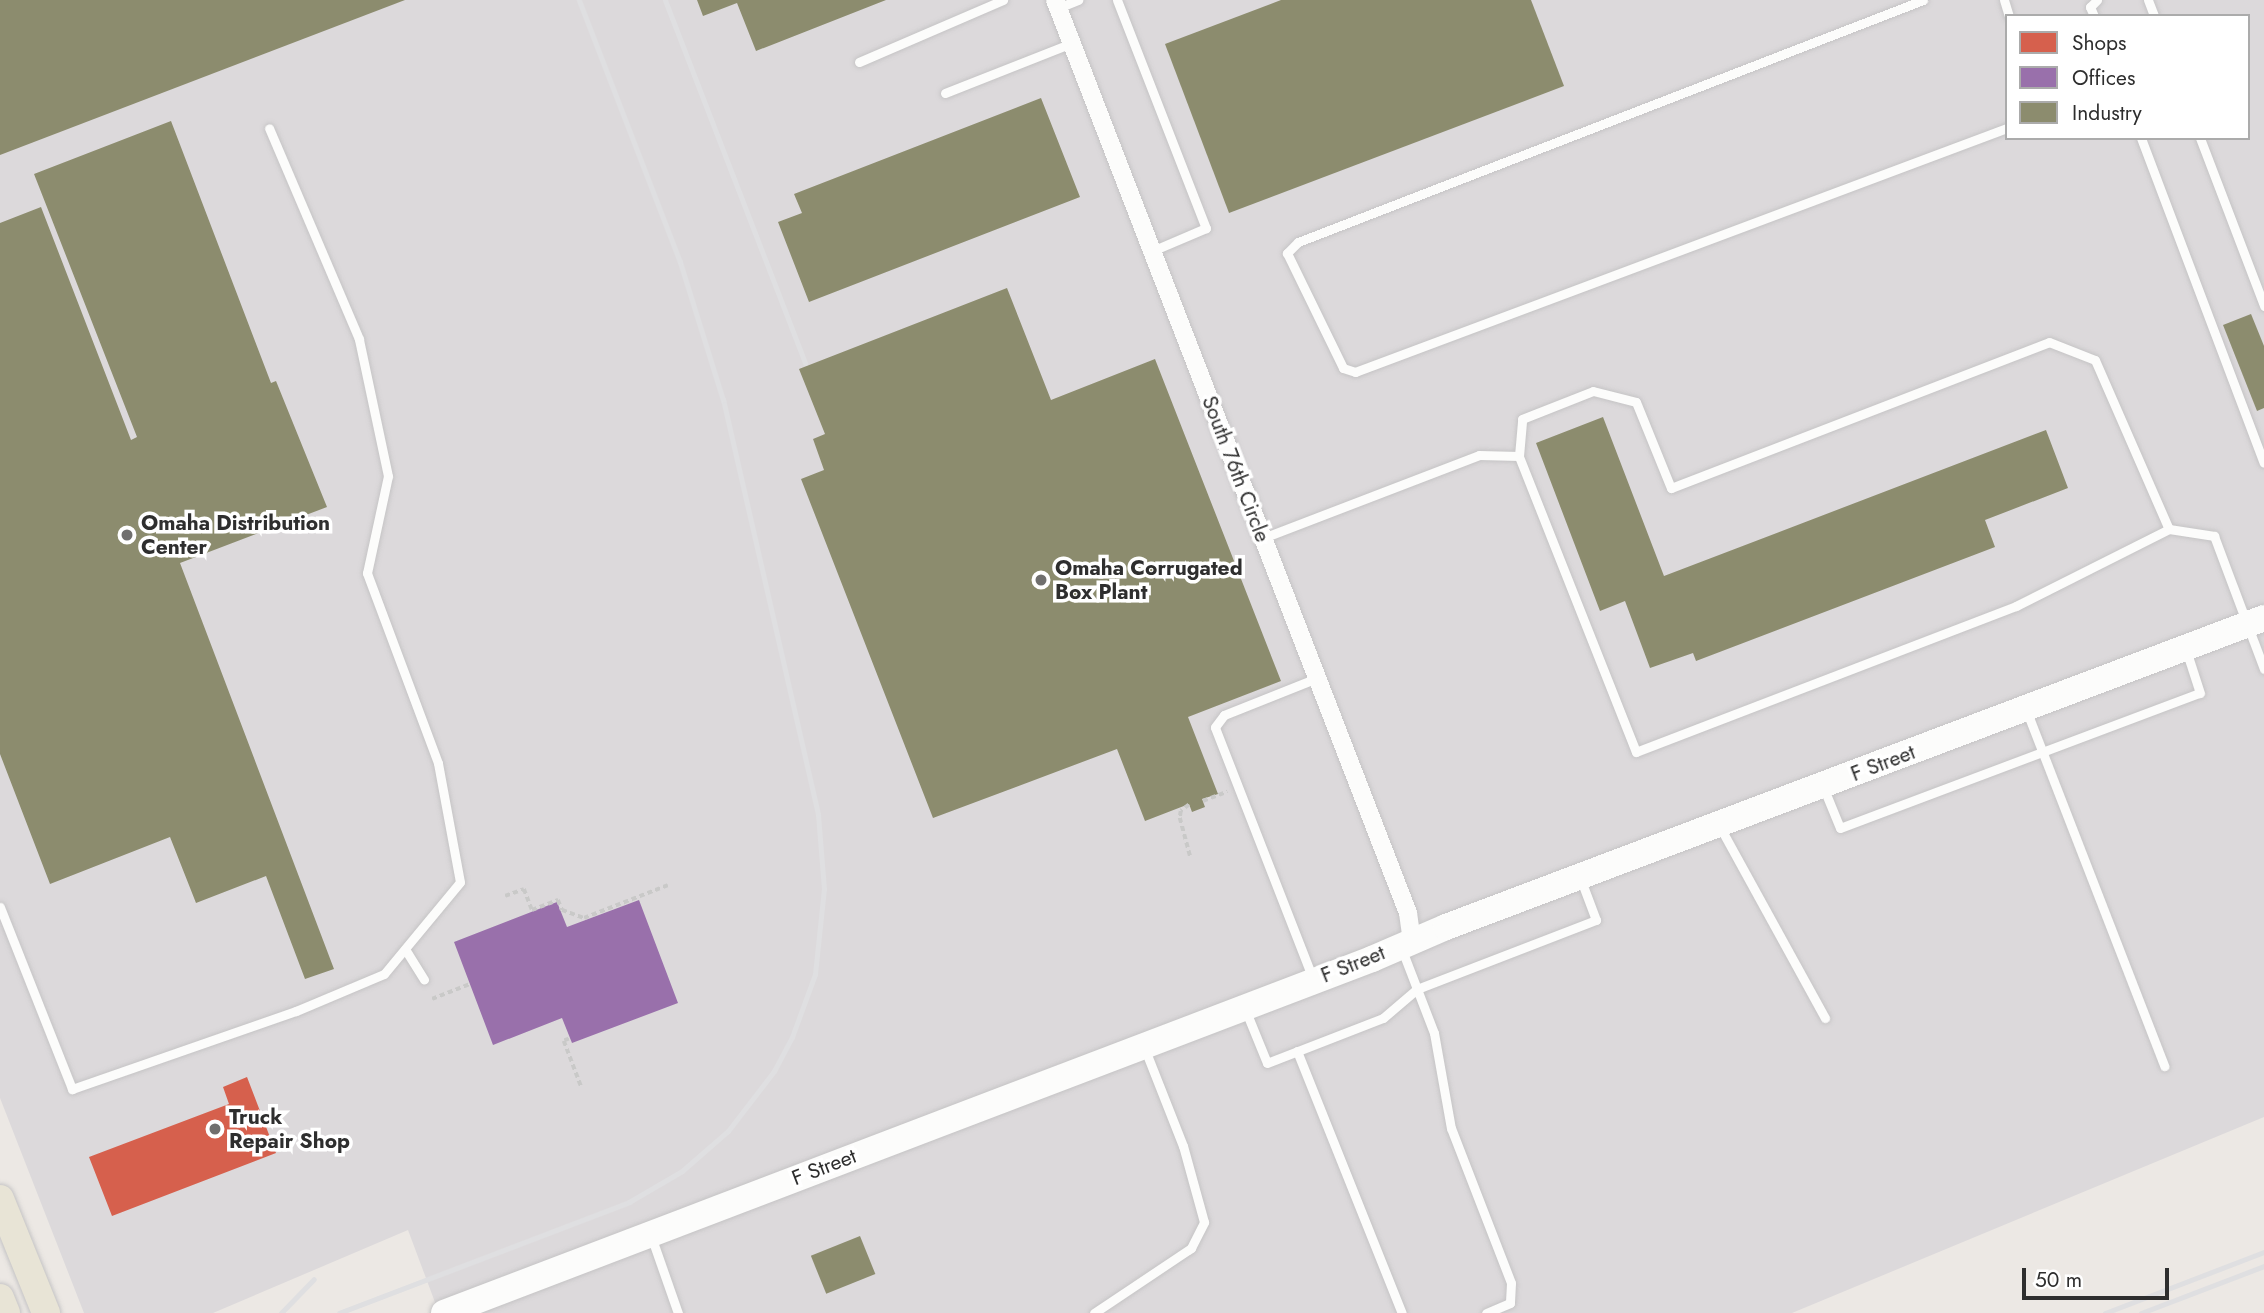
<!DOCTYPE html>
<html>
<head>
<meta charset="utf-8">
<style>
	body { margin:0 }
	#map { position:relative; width:2264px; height:1313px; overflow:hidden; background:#ece8e4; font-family:Jost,sans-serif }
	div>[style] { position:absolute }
	.industrial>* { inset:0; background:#dcd9db }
	.shops>* { inset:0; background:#d6604d }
	.offices>* { inset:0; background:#9970ab }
	.industry>* { inset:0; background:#8c8c6e; transform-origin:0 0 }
	.path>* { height:3.5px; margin-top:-1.75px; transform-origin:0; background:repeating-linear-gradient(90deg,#c9c9c8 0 5px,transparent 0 8.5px) }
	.roads { filter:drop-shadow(0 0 2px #c5c4c5) drop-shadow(0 0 2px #c5c4c5) }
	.lane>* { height:9px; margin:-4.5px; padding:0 4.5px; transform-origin:4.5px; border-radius:4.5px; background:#fcfcfb }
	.street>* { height:18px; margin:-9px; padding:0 9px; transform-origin:9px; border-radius:9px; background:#fcfcfb }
	.secondary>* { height:26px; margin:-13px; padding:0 13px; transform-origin:13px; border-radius:13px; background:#fcfcfb }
	.primary>* { height:28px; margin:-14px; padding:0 14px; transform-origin:14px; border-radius:14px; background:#e8e4d6 }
	.rail>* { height:5px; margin:-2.5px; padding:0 2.5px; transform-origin:2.5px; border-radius:2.5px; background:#dfdfe1 }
	.dots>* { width:19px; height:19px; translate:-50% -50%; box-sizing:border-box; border:4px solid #fff; border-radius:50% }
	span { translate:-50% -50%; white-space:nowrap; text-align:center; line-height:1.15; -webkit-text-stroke:7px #fff; paint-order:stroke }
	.street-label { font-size:21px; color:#2e2e2e }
	.poi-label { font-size:21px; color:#2e2e2e; font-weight:700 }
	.left { translate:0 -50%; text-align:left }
	.legend { position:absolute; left:2005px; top:14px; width:245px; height:126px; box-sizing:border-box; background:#fff; border:2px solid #ababab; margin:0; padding:9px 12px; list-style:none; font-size:21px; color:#2e2e2e }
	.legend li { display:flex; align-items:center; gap:14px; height:35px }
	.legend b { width:35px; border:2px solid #ababab }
	.scale { position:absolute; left:2022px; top:1268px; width:147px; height:32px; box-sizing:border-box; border:4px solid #2e2e2e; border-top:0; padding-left:9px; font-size:21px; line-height:24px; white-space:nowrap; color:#2e2e2e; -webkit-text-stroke:5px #fff; paint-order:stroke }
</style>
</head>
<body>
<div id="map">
	<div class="industrial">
		<i style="clip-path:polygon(evenodd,0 0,2264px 0,2264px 1117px,1792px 1313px,439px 1313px,408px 1230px,213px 1313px,84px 1313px,0 1098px,0 0,2007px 16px,2248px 16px,2248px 138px,2007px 138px,2007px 16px)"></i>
	</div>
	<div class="shops">
		<i style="clip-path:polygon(247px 1077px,276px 1153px,112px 1216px,89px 1157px,229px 1104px,223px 1087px)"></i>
	</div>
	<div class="offices">
		<i style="clip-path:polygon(639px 900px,678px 1003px,572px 1043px,562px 1018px,493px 1045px,454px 942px,557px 902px,567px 927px)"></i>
	</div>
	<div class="industry">
		<i style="clip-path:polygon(0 0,405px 0,0 155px)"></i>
		<i style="clip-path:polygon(697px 0,886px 0,756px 51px,737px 3px,703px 16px)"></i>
		<i style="clip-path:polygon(1281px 0,1531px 0,1564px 86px,1229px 213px,1165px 44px)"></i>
		<i style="clip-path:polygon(1041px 98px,1080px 197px,809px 302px,778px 222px,802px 213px,794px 194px)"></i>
		<i style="clip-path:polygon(171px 121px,271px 383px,276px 381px,327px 507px,180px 563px,334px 969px,305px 979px,266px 876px,196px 903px,170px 837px,50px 884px,0 754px,0 223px,41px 207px,131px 440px,137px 437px,34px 174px)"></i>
		<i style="clip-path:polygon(1007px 288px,1051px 400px,1155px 359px,1281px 681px,1188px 717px,1218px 794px,1202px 799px,1205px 807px,1192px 812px,1189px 804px,1145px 821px,1117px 749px,933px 818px,801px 479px,824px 470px,813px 439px,825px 434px,799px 369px)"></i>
		<i style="clip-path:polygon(2251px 314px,2264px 346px,2264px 408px,2257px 411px,2223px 325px)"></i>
		<i style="clip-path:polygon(1603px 417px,1664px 576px,2046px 430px,2068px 488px,1985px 520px,1995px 547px,1696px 661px,1693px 653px,1650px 668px,1625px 601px,1600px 611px,1536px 443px)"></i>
		<i style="left:860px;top:1236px;width:41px;height:53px;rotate:68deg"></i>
	</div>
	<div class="path">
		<i style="left:1203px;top:801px;width:26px;rotate:-21deg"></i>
		<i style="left:1189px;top:805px;width:10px;rotate:143deg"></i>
		<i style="left:1181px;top:811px;width:7px;rotate:98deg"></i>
		<i style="left:1180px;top:818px;width:42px;rotate:75deg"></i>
		<i style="left:505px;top:896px;width:20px;rotate:-20deg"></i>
		<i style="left:524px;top:889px;width:22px;rotate:69deg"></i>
		<i style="left:532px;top:910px;width:28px;rotate:-21deg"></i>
		<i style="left:558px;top:900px;width:11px;rotate:68deg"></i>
		<i style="left:562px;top:910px;width:23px;rotate:20deg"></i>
		<i style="left:584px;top:918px;width:90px;rotate:-21.4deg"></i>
		<i style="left:432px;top:999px;width:41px;rotate:-21.5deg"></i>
		<i style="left:569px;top:1039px;width:5px;rotate:158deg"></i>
		<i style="left:564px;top:1041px;width:48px;rotate:69.3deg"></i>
	</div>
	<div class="roads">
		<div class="lane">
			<i style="left:1117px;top:0;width:245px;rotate:68.7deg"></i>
			<i style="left:1206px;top:228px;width:59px;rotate:156.9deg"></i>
			<i style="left:1923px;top:0;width:670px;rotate:158.83deg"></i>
			<i style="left:1298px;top:242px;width:16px;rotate:135deg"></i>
			<i style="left:1287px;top:253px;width:128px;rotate:64deg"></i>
			<i style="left:1343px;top:368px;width:13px;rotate:18deg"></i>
			<i style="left:1355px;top:372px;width:696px;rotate:-20.52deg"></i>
			<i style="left:2004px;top:0;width:17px;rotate:73deg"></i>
			<i style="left:2148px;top:0;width:17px;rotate:69deg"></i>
			<i style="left:1058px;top:8px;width:22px;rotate:-22deg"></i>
			<i style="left:2094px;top:16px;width:10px;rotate:-114deg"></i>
			<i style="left:2090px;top:7px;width:10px;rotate:-45deg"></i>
			<i style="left:859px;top:62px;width:157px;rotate:-23.3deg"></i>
			<i style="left:945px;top:93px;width:136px;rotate:-21.5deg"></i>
			<i style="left:2141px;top:138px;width:347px;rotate:69.3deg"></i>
			<i style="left:2200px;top:138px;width:180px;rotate:69.1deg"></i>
			<i style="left:2169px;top:529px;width:171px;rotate:153.3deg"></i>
			<i style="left:2016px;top:606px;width:407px;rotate:159deg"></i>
			<i style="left:1636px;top:752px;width:318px;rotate:-111.6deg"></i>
			<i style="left:1519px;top:456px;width:37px;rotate:-85deg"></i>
			<i style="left:1522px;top:419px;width:76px;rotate:-21.5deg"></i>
			<i style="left:1593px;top:391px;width:44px;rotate:14.3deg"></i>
			<i style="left:1636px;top:402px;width:93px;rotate:67.9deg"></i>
			<i style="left:1671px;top:488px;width:405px;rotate:-21.1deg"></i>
			<i style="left:2049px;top:342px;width:49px;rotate:21.4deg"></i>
			<i style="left:2095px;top:360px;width:184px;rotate:66.4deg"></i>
			<i style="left:2169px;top:529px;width:46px;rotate:8.8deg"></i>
			<i style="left:2214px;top:536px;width:142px;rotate:69.4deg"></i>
			<i style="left:1263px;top:538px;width:231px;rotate:-21deg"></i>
			<i style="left:1479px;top:455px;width:40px;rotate:1.4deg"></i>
			<i style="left:2027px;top:712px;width:380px;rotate:68.8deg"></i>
			<i style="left:1824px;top:789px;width:42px;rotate:67.7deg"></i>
			<i style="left:1840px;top:828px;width:384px;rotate:-20.6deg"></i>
			<i style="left:2200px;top:693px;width:45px;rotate:-108deg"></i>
			<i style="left:1720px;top:827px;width:218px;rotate:61.2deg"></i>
			<i style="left:0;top:907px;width:196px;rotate:68.4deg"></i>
			<i style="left:72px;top:1089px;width:237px;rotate:-19.2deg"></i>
			<i style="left:296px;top:1011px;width:95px;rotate:-22.8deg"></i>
			<i style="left:384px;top:974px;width:119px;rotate:-50.4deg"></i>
			<i style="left:460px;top:882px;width:121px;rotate:-100.5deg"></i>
			<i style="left:438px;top:763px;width:203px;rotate:-110.5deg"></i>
			<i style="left:367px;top:573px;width:99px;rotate:-77.8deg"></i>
			<i style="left:388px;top:476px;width:140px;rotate:-102deg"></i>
			<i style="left:359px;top:339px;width:229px;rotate:-113.1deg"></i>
			<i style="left:405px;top:949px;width:36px;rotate:58deg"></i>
			<i style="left:1402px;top:950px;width:89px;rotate:68.9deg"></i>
			<i style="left:1434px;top:1033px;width:97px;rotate:79.9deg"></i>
			<i style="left:1451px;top:1128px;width:166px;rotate:68.8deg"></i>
			<i style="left:1511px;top:1283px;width:20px;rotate:93deg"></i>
			<i style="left:1510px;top:1303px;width:26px;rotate:157deg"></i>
			<i style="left:1313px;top:979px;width:270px;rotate:-111.3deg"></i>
			<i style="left:1215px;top:727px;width:15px;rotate:-53deg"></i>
			<i style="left:1224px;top:715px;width:100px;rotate:-21.7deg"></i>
			<i style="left:1245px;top:1009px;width:58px;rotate:67.8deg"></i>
			<i style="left:1267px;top:1063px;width:124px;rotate:-21.2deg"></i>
			<i style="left:1383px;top:1018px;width:45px;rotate:-40.5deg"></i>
			<i style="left:1417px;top:989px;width:192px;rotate:-21.1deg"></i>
			<i style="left:1596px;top:920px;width:43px;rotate:-110.6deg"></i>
			<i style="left:1297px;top:1051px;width:282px;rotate:68.2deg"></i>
			<i style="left:651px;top:1236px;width:82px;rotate:70.7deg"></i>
			<i style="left:1094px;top:1313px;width:117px;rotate:-33.8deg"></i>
			<i style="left:1191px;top:1248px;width:29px;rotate:-63deg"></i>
			<i style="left:1204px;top:1222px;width:79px;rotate:-105.4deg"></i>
			<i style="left:1183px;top:1146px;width:106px;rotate:-111.5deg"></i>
		</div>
		<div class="street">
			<i style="left:1055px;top:0;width:979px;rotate:68.86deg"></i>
			<i style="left:1408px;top:913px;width:27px;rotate:82deg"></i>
		</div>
		<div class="secondary">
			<i style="left:444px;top:1313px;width:993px;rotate:-20.88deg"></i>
			<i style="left:1372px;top:959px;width:81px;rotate:-23.4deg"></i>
			<i style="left:1446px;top:927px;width:874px;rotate:-20.69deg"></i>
		</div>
		<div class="primary">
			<i style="left:0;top:1199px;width:123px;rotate:68deg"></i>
			<i style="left:0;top:1298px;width:16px;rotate:68deg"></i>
		</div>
	</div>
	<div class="rail">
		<i style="left:665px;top:0;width:389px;rotate:68.9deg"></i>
		<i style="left:281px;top:1313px;width:47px;rotate:-45.9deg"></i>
		<i style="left:339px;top:1313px;width:311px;rotate:-20.9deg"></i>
		<i style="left:629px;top:1202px;width:61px;rotate:-30.3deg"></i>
		<i style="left:682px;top:1171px;width:61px;rotate:-41deg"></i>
		<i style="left:728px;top:1131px;width:76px;rotate:-52.5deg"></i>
		<i style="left:774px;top:1071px;width:38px;rotate:-62deg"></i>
		<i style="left:792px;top:1037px;width:67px;rotate:-69.9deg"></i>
		<i style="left:815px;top:974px;width:85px;rotate:-84deg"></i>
		<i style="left:824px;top:889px;width:75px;rotate:-94.6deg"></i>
		<i style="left:818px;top:814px;width:425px;rotate:-102.9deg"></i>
		<i style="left:723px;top:400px;width:145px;rotate:-107.3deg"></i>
		<i style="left:680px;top:262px;width:281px;rotate:-111.1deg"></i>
		<i style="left:2105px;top:1313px;width:170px;rotate:-21deg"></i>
		<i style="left:2141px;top:1313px;width:132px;rotate:-20.9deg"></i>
	</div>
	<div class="dots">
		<i style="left:127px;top:535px;background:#706f6e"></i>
		<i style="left:1041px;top:580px;background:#706f6e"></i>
		<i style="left:215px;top:1129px;background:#706f6e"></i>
	</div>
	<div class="street-label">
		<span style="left:1236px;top:469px;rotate:69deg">South 76th Circle</span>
		<span style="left:1883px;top:763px;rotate:-21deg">F Street</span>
		<span style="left:1353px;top:964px;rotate:-22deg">F Street</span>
		<span style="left:824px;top:1167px;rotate:-21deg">F Street</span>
	</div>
	<div class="poi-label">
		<span class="left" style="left:141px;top:535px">Omaha Distribution<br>Center</span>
		<span class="left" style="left:1055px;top:580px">Omaha Corrugated<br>Box Plant</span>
		<span class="left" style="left:229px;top:1129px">Truck<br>Repair Shop</span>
	</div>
	<ul class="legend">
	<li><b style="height:19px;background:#d6604d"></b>Shops</li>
	<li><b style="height:19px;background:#9970ab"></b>Offices</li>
	<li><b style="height:19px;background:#8c8c6e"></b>Industry</li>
	</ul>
	<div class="scale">50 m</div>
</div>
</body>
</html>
